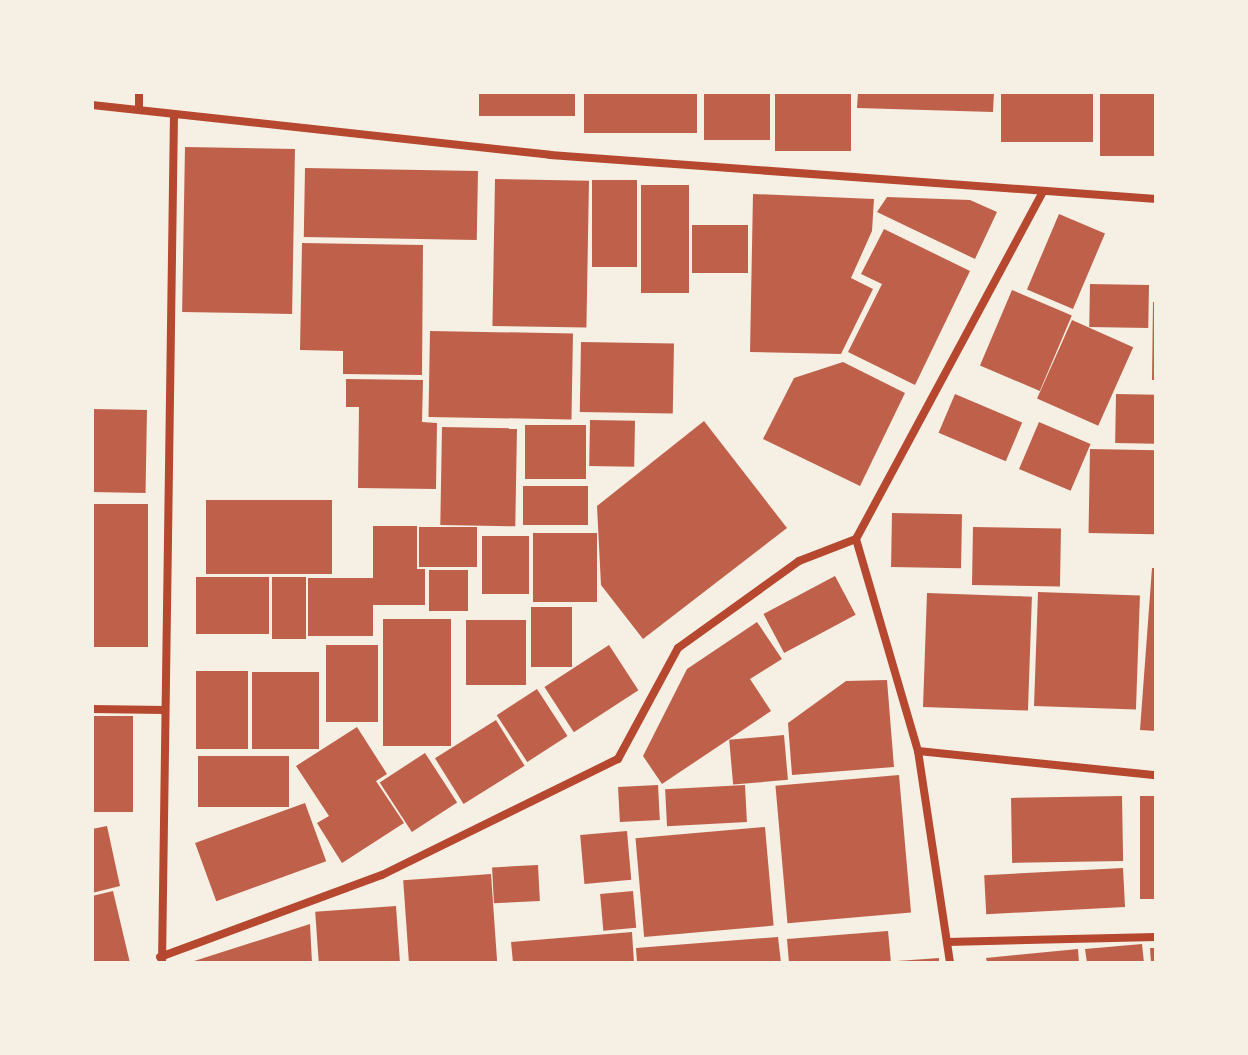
<!DOCTYPE html>
<html>
<head>
<meta charset="utf-8">
<style>
	body { margin:0 }
	#map { position:relative; width:1248px; height:1055px; overflow:hidden; background:#f6efe4; font-family:"Space Grotesk",sans-serif }
	div>[style] { position:absolute }
	.building>* { inset:0; background:#bf614a; transform-origin:0 0 }
	.minor>* { height:8px; margin:-4px; padding:0 4px; transform-origin:4px; border-radius:4px; background:#b5482f }
	span { translate:-50% -50%; white-space:nowrap; text-align:center; line-height:1.15; -webkit-text-stroke:8px #f6efe4; paint-order:stroke }
	.frame { position:absolute; inset:0; border:94px solid #f6efe4; pointer-events:none }
</style>
</head>
<body>
<div id="map">
	<div class="building">
		<i style="left:479px;top:92px;width:96px;height:24px"></i>
		<i style="left:584px;top:92px;width:113px;height:41px"></i>
		<i style="left:704px;top:92px;width:66px;height:48px"></i>
		<i style="left:775px;top:92px;width:76px;height:59px"></i>
		<i style="clip-path:polygon(858px 92px,994px 92px,993px 112px,857px 108px)"></i>
		<i style="left:1001px;top:92px;width:92px;height:50px"></i>
		<i style="left:1100px;top:92px;width:56px;height:64px"></i>
		<i style="left:185px;top:147px;width:110px;height:165px;rotate:1deg"></i>
		<i style="left:305px;top:168px;width:173px;height:69px;rotate:1deg"></i>
		<i style="left:495px;top:179px;width:94px;height:147px;rotate:1deg"></i>
		<i style="left:592px;top:180px;width:45px;height:87px"></i>
		<i style="left:641px;top:185px;width:48px;height:108px"></i>
		<i style="clip-path:polygon(753px 194px,874px 199px,872px 231px,851px 278px,873px 289px,841px 354px,750px 352px)"></i>
		<i style="clip-path:polygon(887px 197px,970px 200px,997px 212px,975px 259px,877px 212px)"></i>
		<i style="left:1059px;top:214px;width:50px;height:82px;rotate:23deg"></i>
		<i style="left:692px;top:225px;width:56px;height:48px"></i>
		<i style="clip-path:polygon(884px 229px,970px 271px,915px 385px,848px 352px,882px 284px,861px 274px)"></i>
		<i style="clip-path:polygon(302px 243px,423px 245px,422px 375px,343px 374px,343px 351px,300px 350px)"></i>
		<i style="left:1090px;top:284px;width:59px;height:43px;rotate:1deg"></i>
		<i style="left:1012px;top:290px;width:65px;height:82px;rotate:23deg"></i>
		<i style="clip-path:polygon(1153px 302px,1156px 302px,1156px 380px,1152px 380px)"></i>
		<i style="left:1072px;top:320px;width:67px;height:86px;rotate:24deg"></i>
		<i style="left:430px;top:331px;width:143px;height:86px;rotate:1deg"></i>
		<i style="left:581px;top:342px;width:93px;height:70px;rotate:1deg"></i>
		<i style="clip-path:polygon(843px 362px,905px 393px,860px 486px,763px 439px,794px 378px)"></i>
		<i style="clip-path:polygon(346px 379px,423px 380px,422px 422px,437px 423px,436px 489px,358px 488px,359px 407px,346px 407px)"></i>
		<i style="left:955px;top:394px;width:73px;height:42px;rotate:23deg"></i>
		<i style="left:1116px;top:394px;width:40px;height:49px;rotate:1deg"></i>
		<i style="left:92px;top:409px;width:55px;height:83px;rotate:1deg"></i>
		<i style="left:590px;top:420px;width:45px;height:46px;rotate:1deg"></i>
		<i style="clip-path:polygon(704px 421px,787px 528px,643px 639px,601px 585px,597px 506px)"></i>
		<i style="left:1039px;top:422px;width:56px;height:51px;rotate:23deg"></i>
		<i style="left:525px;top:425px;width:61px;height:54px"></i>
		<i style="left:442px;top:427px;width:75px;height:98px;rotate:1deg"></i>
		<i style="left:1090px;top:449px;width:66px;height:84px;rotate:1deg"></i>
		<i style="left:523px;top:486px;width:65px;height:39px"></i>
		<i style="left:206px;top:500px;width:126px;height:74px"></i>
		<i style="left:92px;top:504px;width:56px;height:143px"></i>
		<i style="left:892px;top:513px;width:70px;height:54px;rotate:1deg"></i>
		<i style="clip-path:polygon(373px 526px,417px 526px,417px 569px,425px 569px,425px 605px,373px 605px,373px 636px,308px 636px,308px 578px,373px 578px)"></i>
		<i style="left:419px;top:527px;width:58px;height:40px"></i>
		<i style="left:973px;top:527px;width:88px;height:58px;rotate:1deg"></i>
		<i style="left:533px;top:533px;width:64px;height:69px"></i>
		<i style="left:482px;top:536px;width:47px;height:58px"></i>
		<i style="clip-path:polygon(1152px 568px,1156px 568px,1156px 731px,1140px 730px)"></i>
		<i style="left:429px;top:570px;width:39px;height:41px"></i>
		<i style="left:835px;top:576px;width:44px;height:81px;rotate:62deg"></i>
		<i style="left:196px;top:577px;width:73px;height:57px"></i>
		<i style="left:272px;top:577px;width:34px;height:62px"></i>
		<i style="left:1038px;top:592px;width:102px;height:114px;rotate:2deg"></i>
		<i style="left:927px;top:593px;width:105px;height:114px;rotate:2deg"></i>
		<i style="left:531px;top:607px;width:41px;height:60px"></i>
		<i style="left:383px;top:619px;width:68px;height:127px"></i>
		<i style="left:466px;top:620px;width:60px;height:65px"></i>
		<i style="clip-path:polygon(757px 622px,782px 659px,750px 679px,771px 711px,662px 784px,643px 756px,687px 669px)"></i>
		<i style="left:326px;top:645px;width:52px;height:77px"></i>
		<i style="left:609px;top:645px;width:54px;height:77px;rotate:57deg"></i>
		<i style="left:196px;top:671px;width:52px;height:78px"></i>
		<i style="left:252px;top:672px;width:67px;height:77px"></i>
		<i style="clip-path:polygon(887px 680px,894px 767px,792px 775px,788px 723px,846px 681px)"></i>
		<i style="left:537px;top:689px;width:56px;height:48px;rotate:57deg"></i>
		<i style="left:92px;top:716px;width:41px;height:96px"></i>
		<i style="left:496px;top:720px;width:54px;height:72px;rotate:58deg"></i>
		<i style="clip-path:polygon(357px 727px,387px 774px,376px 781px,404px 823px,342px 863px,317px 823px,329px 816px,296px 766px)"></i>
		<i style="left:784px;top:735px;width:45px;height:55px;rotate:85deg"></i>
		<i style="left:425px;top:753px;width:59px;height:54px;rotate:57deg"></i>
		<i style="left:198px;top:756px;width:91px;height:51px"></i>
		<i style="left:899px;top:775px;width:138px;height:124px;rotate:85deg"></i>
		<i style="left:658px;top:785px;width:35px;height:40px;rotate:87deg"></i>
		<i style="left:745px;top:785px;width:37px;height:80px;rotate:87deg"></i>
		<i style="left:1122px;top:796px;width:65px;height:111px;rotate:89deg"></i>
		<i style="left:1140px;top:796px;width:16px;height:103px"></i>
		<i style="left:305px;top:803px;width:62px;height:117px;rotate:70deg"></i>
		<i style="clip-path:polygon(107px 826px,120px 886px,92px 893px,92px 829px)"></i>
		<i style="left:765px;top:827px;width:99px;height:130px;rotate:85deg"></i>
		<i style="left:627px;top:831px;width:49px;height:47px;rotate:85deg"></i>
		<i style="left:538px;top:865px;width:36px;height:46px;rotate:87deg"></i>
		<i style="left:1123px;top:868px;width:39px;height:139px;rotate:87deg"></i>
		<i style="left:491px;top:874px;width:89px;height:88px;rotate:86deg"></i>
		<i style="clip-path:polygon(113px 891px,130px 963px,92px 963px,92px 896px)"></i>
		<i style="left:633px;top:891px;width:37px;height:33px;rotate:85deg"></i>
		<i style="left:396px;top:906px;width:57px;height:81px;rotate:86deg"></i>
		<i style="clip-path:polygon(310px 924px,312px 963px,191px 963px,191px 962px)"></i>
		<i style="clip-path:polygon(888px 931px,891px 963px,789px 963px,787px 939px)"></i>
		<i style="clip-path:polygon(632px 932px,634px 963px,513px 963px,511px 942px)"></i>
		<i style="clip-path:polygon(778px 937px,781px 963px,637px 963px,636px 948px)"></i>
		<i style="clip-path:polygon(1142px 944px,1144px 963px,1087px 963px,1085px 949px)"></i>
		<i style="clip-path:polygon(1150px 948px,1156px 948px,1156px 963px,1151px 963px)"></i>
		<i style="clip-path:polygon(1078px 949px,1079px 963px,987px 963px,986px 958px)"></i>
		<i style="clip-path:polygon(939px 958px,939px 963px,897px 963px,897px 961px)"></i>
	</div>
	<div class="minor">
		<i style="left:92px;top:105px;width:461px;rotate:6.2deg"></i>
		<i style="left:550px;top:155px;width:608px;rotate:4.15deg"></i>
		<i style="left:139px;top:107px;width:15px;rotate:-90deg"></i>
		<i style="left:856px;top:539px;width:221px;rotate:73.7deg"></i>
		<i style="left:918px;top:751px;width:214px;rotate:81.4deg"></i>
		<i style="left:92px;top:709px;width:73px;rotate:0.8deg"></i>
		<i style="left:918px;top:751px;width:239px;rotate:5.8deg"></i>
		<i style="left:947px;top:942px;width:209px;rotate:-1.4deg"></i>
		<i style="left:160px;top:957px;width:237px;rotate:-20.3deg"></i>
		<i style="left:382px;top:875px;width:263px;rotate:-26.2deg"></i>
		<i style="left:618px;top:759px;width:126px;rotate:-61.6deg"></i>
		<i style="left:678px;top:648px;width:149px;rotate:-35.7deg"></i>
		<i style="left:799px;top:561px;width:61px;rotate:-21.1deg"></i>
		<i style="left:856px;top:539px;width:395px;rotate:-61.7deg"></i>
		<i style="left:162px;top:963px;width:847px;rotate:-89.19deg"></i>
	</div>
	<div class="frame"></div>
</div>
</body>
</html>
